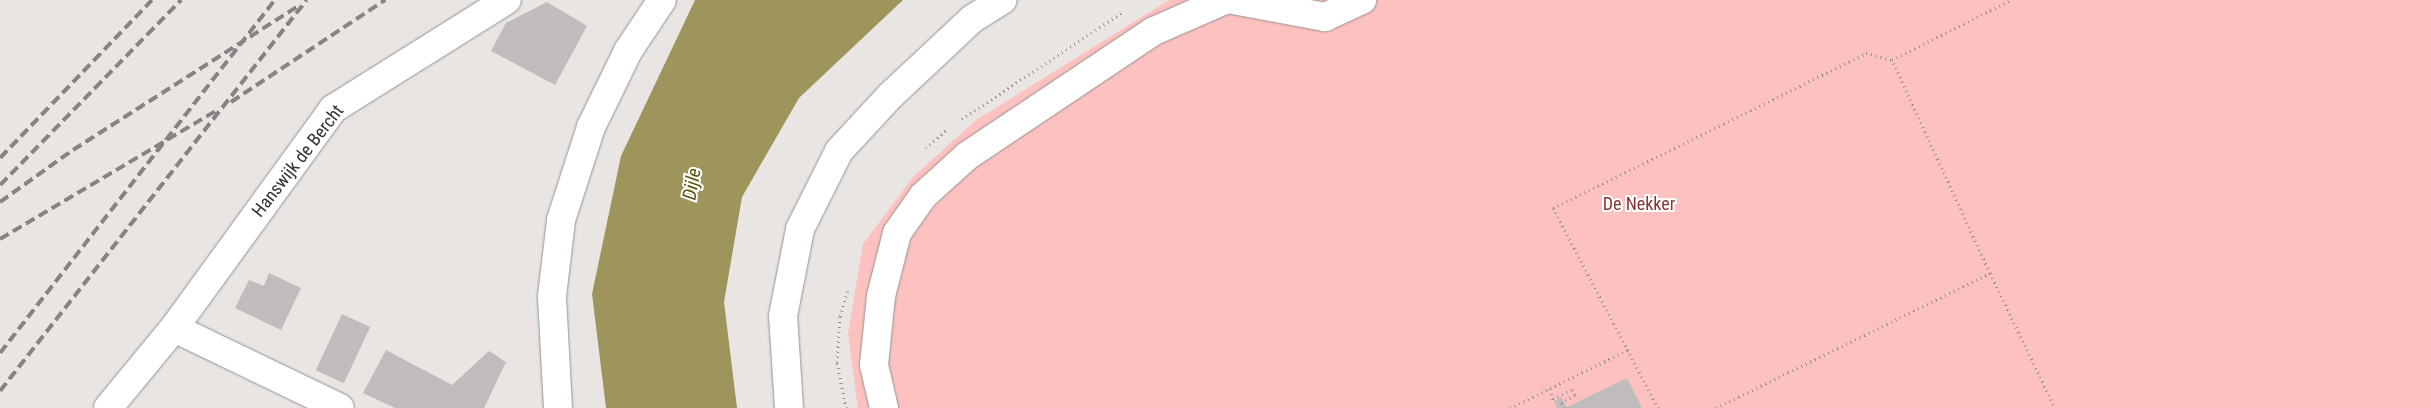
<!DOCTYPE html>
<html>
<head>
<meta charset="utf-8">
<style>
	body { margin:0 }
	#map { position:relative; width:2431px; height:408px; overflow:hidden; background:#e9e5e3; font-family:"Roboto Condensed",sans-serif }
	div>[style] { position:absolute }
	.green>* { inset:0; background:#fdc2bf }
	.water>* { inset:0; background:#9d955c }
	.building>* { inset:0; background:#c0bcbb; transform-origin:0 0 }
	.path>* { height:3px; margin-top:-1.5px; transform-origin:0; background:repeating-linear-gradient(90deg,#928f8d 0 1px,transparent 0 5px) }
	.roads { filter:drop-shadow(0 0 1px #969391) drop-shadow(0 0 1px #969391) }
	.minor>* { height:28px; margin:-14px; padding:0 14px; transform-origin:14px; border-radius:14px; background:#fff }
	.rail>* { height:4px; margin-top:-2px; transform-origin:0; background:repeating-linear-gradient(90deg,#868382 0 10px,transparent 0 15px) }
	span { translate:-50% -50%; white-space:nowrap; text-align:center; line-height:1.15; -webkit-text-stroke:4px #fff; paint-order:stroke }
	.street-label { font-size:18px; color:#353332 }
	.park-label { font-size:18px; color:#843637 }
	.water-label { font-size:19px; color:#5a5108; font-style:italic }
</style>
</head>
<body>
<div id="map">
	<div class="green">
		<i style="clip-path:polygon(1169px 0,2431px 0,2431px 408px,858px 408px,848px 334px,863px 244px,913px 177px,976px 120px)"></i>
	</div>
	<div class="water">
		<i style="clip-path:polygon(695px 0,903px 0,799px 98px,742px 197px,724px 302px,737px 408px,606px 408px,592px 294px,621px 156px)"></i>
	</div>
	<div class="building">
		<i style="clip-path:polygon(547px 2px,587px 26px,555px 85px,491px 51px,506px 23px)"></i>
		<i style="clip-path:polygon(269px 273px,301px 288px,281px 330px,235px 308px,249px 280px,264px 286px)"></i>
		<i style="left:342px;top:314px;width:31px;height:62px;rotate:25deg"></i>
		<i style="clip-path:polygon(386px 350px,452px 385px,489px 351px,506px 362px,484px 408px,395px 408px,363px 393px)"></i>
		<i style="clip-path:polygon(1627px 378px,1642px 408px,1557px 408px,1554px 401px,1561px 397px,1567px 407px)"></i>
	</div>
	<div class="path">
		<i style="left:962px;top:119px;width:191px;rotate:-33.7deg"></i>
		<i style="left:926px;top:148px;width:28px;rotate:-42deg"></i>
		<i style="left:1990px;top:273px;width:150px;rotate:64.3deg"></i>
		<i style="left:1549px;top:389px;width:11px;rotate:68deg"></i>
		<i style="left:1553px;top:399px;width:22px;rotate:-27deg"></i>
		<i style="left:1573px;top:389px;width:6px;rotate:72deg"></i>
		<i style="left:1575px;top:395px;width:16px;rotate:150deg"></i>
		<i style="left:1561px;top:403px;width:6px;rotate:59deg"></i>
		<i style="left:846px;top:408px;width:47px;rotate:-101.1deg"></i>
		<i style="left:837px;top:362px;width:46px;rotate:-86.3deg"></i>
		<i style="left:840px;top:316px;width:27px;rotate:-73deg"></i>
		<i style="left:1510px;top:408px;width:131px;rotate:-26.2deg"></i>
		<i style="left:1658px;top:408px;width:226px;rotate:-117.7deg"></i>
		<i style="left:1553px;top:208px;width:349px;rotate:-26.3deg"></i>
		<i style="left:1866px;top:53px;width:27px;rotate:15deg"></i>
		<i style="left:1892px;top:60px;width:133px;rotate:-26.8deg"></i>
		<i style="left:1716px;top:408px;width:305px;rotate:-26.2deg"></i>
		<i style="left:1990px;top:273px;width:234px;rotate:-114.7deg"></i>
	</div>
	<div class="roads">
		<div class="minor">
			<i style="left:1233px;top:0;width:94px;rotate:10.5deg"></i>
			<i style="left:1325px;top:17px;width:41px;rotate:-24.7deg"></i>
			<i style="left:174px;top:328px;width:184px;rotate:25.7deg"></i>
			<i style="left:108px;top:408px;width:104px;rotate:-50.5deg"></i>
			<i style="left:174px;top:328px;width:271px;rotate:-54deg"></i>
			<i style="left:333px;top:109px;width:205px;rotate:-32.1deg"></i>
			<i style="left:558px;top:408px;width:112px;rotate:-93.1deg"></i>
			<i style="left:552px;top:296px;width:77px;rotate:-83.2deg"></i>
			<i style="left:561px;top:220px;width:98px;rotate:-72.1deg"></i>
			<i style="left:591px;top:127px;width:85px;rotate:-64deg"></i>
			<i style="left:628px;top:51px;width:61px;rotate:-56.3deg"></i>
			<i style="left:789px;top:408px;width:92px;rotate:-93.7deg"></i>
			<i style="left:783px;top:316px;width:89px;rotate:-78.9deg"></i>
			<i style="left:800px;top:229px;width:87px;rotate:-63.4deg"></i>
			<i style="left:839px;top:151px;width:75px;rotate:-47.2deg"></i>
			<i style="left:890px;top:96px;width:112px;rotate:-43.2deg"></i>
			<i style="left:972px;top:19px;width:36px;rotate:-32deg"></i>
			<i style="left:884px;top:408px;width:44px;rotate:-103.1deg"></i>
			<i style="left:874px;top:365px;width:69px;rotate:-84.2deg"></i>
			<i style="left:881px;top:296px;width:65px;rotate:-75.7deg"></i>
			<i style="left:897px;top:233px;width:45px;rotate:-54.9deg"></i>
			<i style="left:923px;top:196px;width:59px;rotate:-42.3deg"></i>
			<i style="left:967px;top:156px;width:225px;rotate:-33.8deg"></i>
			<i style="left:1154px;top:31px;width:77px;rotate:-23.6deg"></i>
		</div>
	</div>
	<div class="rail">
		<i style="left:231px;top:102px;width:185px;rotate:-33.5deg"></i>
		<i style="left:0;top:158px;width:219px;rotate:-46.1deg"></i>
		<i style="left:0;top:185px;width:259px;rotate:-45.6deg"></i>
		<i style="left:0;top:202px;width:90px;rotate:-35.5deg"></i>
		<i style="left:73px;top:150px;width:267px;rotate:-32.6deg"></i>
		<i style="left:0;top:239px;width:251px;rotate:-30.7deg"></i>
		<i style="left:0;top:353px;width:447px;rotate:-52.1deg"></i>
		<i style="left:0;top:391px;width:497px;rotate:-51.9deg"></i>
	</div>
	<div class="street-label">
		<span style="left:298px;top:161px;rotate:-52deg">Hanswijk de Bercht</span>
	</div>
	<div class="park-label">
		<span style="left:1639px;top:204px">De Nekker</span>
	</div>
	<div class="water-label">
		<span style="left:692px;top:184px;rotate:-80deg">Dijle</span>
	</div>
</div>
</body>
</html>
